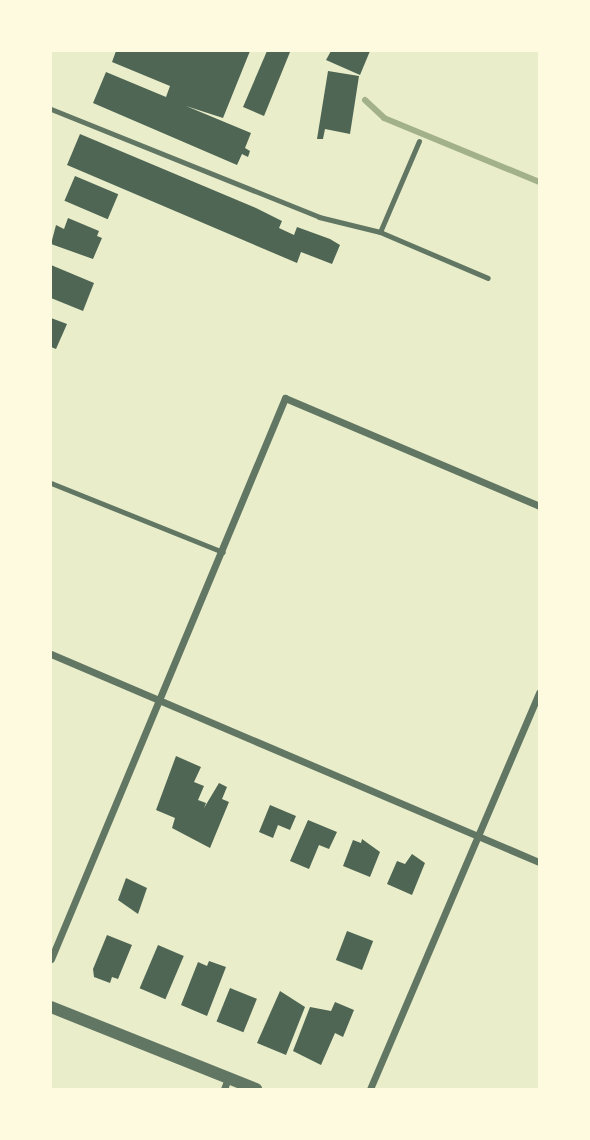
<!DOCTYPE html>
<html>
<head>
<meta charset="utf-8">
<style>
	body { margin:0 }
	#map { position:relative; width:590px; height:1140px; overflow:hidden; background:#e9edc9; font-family:Mulish,sans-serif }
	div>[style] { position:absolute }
	.stream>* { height:6px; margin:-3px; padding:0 3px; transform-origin:3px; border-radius:3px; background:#a3b18a }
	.building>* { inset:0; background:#4f6655; transform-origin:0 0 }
	.service>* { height:5px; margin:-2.5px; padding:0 2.5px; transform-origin:2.5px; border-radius:2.5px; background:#617663 }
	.minor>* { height:7px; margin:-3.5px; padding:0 3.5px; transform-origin:3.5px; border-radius:3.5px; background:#617663 }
	.tertiary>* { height:12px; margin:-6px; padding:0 6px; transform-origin:6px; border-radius:6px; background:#617663 }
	span { translate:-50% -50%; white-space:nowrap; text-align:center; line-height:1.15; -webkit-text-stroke:7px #fefae0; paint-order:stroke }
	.frame { position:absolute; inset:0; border:52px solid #fefae0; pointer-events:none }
</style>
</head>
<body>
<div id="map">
	<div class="stream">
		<i style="left:365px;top:100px;width:26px;rotate:43deg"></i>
		<i style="left:384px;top:118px;width:168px;rotate:22.4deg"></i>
	</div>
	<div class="building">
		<i style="clip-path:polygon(116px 51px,250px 51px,223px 118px,186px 106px,251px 133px,245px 148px,250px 151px,248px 157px,242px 154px,237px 165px,93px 103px,106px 72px,166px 97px,170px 86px,112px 62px)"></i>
		<i style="clip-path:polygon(267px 51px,290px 52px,264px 116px,243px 107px)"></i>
		<i style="clip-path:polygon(331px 51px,370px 51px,360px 75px,326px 60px)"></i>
		<i style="clip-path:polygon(328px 71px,359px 76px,350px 134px,325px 129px,323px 139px,317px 139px)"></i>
		<i style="clip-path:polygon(80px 134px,256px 208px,282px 221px,279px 228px,294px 235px,297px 227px,330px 239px,340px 245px,332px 264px,301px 252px,297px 263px,67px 165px)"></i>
		<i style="left:75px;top:176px;width:47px;height:27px;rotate:23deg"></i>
		<i style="clip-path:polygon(68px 218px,99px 231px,97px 236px,102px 238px,93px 259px,51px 244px,56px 225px,64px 229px)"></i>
		<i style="clip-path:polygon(51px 265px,94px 283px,83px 311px,51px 298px)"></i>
		<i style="clip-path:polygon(51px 318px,67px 324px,56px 349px,51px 347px)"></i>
		<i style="clip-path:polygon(176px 756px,201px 767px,194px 782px,204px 786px,198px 800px,206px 803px,204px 808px,219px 783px,227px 787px,222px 799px,229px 802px,210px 848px,172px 828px,175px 818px,156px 810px)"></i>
		<i style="clip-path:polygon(270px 805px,296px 816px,290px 830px,278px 825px,273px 838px,259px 832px)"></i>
		<i style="clip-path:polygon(308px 820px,337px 832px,329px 849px,319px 845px,309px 869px,290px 861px)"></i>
		<i style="clip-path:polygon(362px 839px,380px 852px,370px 877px,343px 866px,353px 840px,361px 843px)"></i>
		<i style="clip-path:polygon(412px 854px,425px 863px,412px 895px,387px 884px,397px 861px,405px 864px)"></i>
		<i style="clip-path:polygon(126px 878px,147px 888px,138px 914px,118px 900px)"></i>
		<i style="left:347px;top:931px;width:28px;height:31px;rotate:21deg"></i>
		<i style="clip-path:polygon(107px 935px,132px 945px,118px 979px,112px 977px,110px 983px,94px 977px,93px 969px)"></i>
		<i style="left:158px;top:945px;width:28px;height:47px;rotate:23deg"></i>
		<i style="clip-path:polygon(209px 961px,226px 967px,207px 1016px,181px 1005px,198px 962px,207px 966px)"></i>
		<i style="left:230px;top:988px;width:29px;height:36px;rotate:22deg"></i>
		<i style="clip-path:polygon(280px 991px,305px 1007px,286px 1055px,257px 1043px)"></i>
		<i style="clip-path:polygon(335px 1002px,354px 1010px,343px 1037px,335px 1033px,321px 1065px,293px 1051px,310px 1007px,331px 1011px)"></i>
	</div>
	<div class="service">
		<i style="left:51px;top:109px;width:289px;rotate:21.9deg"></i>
		<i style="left:319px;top:217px;width:63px;rotate:13.8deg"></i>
		<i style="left:380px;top:232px;width:117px;rotate:23.1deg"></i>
		<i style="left:380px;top:232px;width:99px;rotate:-66.8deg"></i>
		<i style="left:51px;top:483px;width:185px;rotate:21.9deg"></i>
	</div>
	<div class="minor">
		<i style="left:51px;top:654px;width:530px;rotate:23.09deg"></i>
		<i style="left:51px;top:959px;width:608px;rotate:-67.36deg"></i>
		<i style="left:285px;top:398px;width:276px;rotate:23deg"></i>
		<i style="left:224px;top:1089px;width:12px;rotate:-70deg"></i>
		<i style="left:370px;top:1089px;width:431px;rotate:-66.9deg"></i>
	</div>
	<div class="tertiary">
		<i style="left:51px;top:1007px;width:221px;rotate:21.8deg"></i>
	</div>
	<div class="frame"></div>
</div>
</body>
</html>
